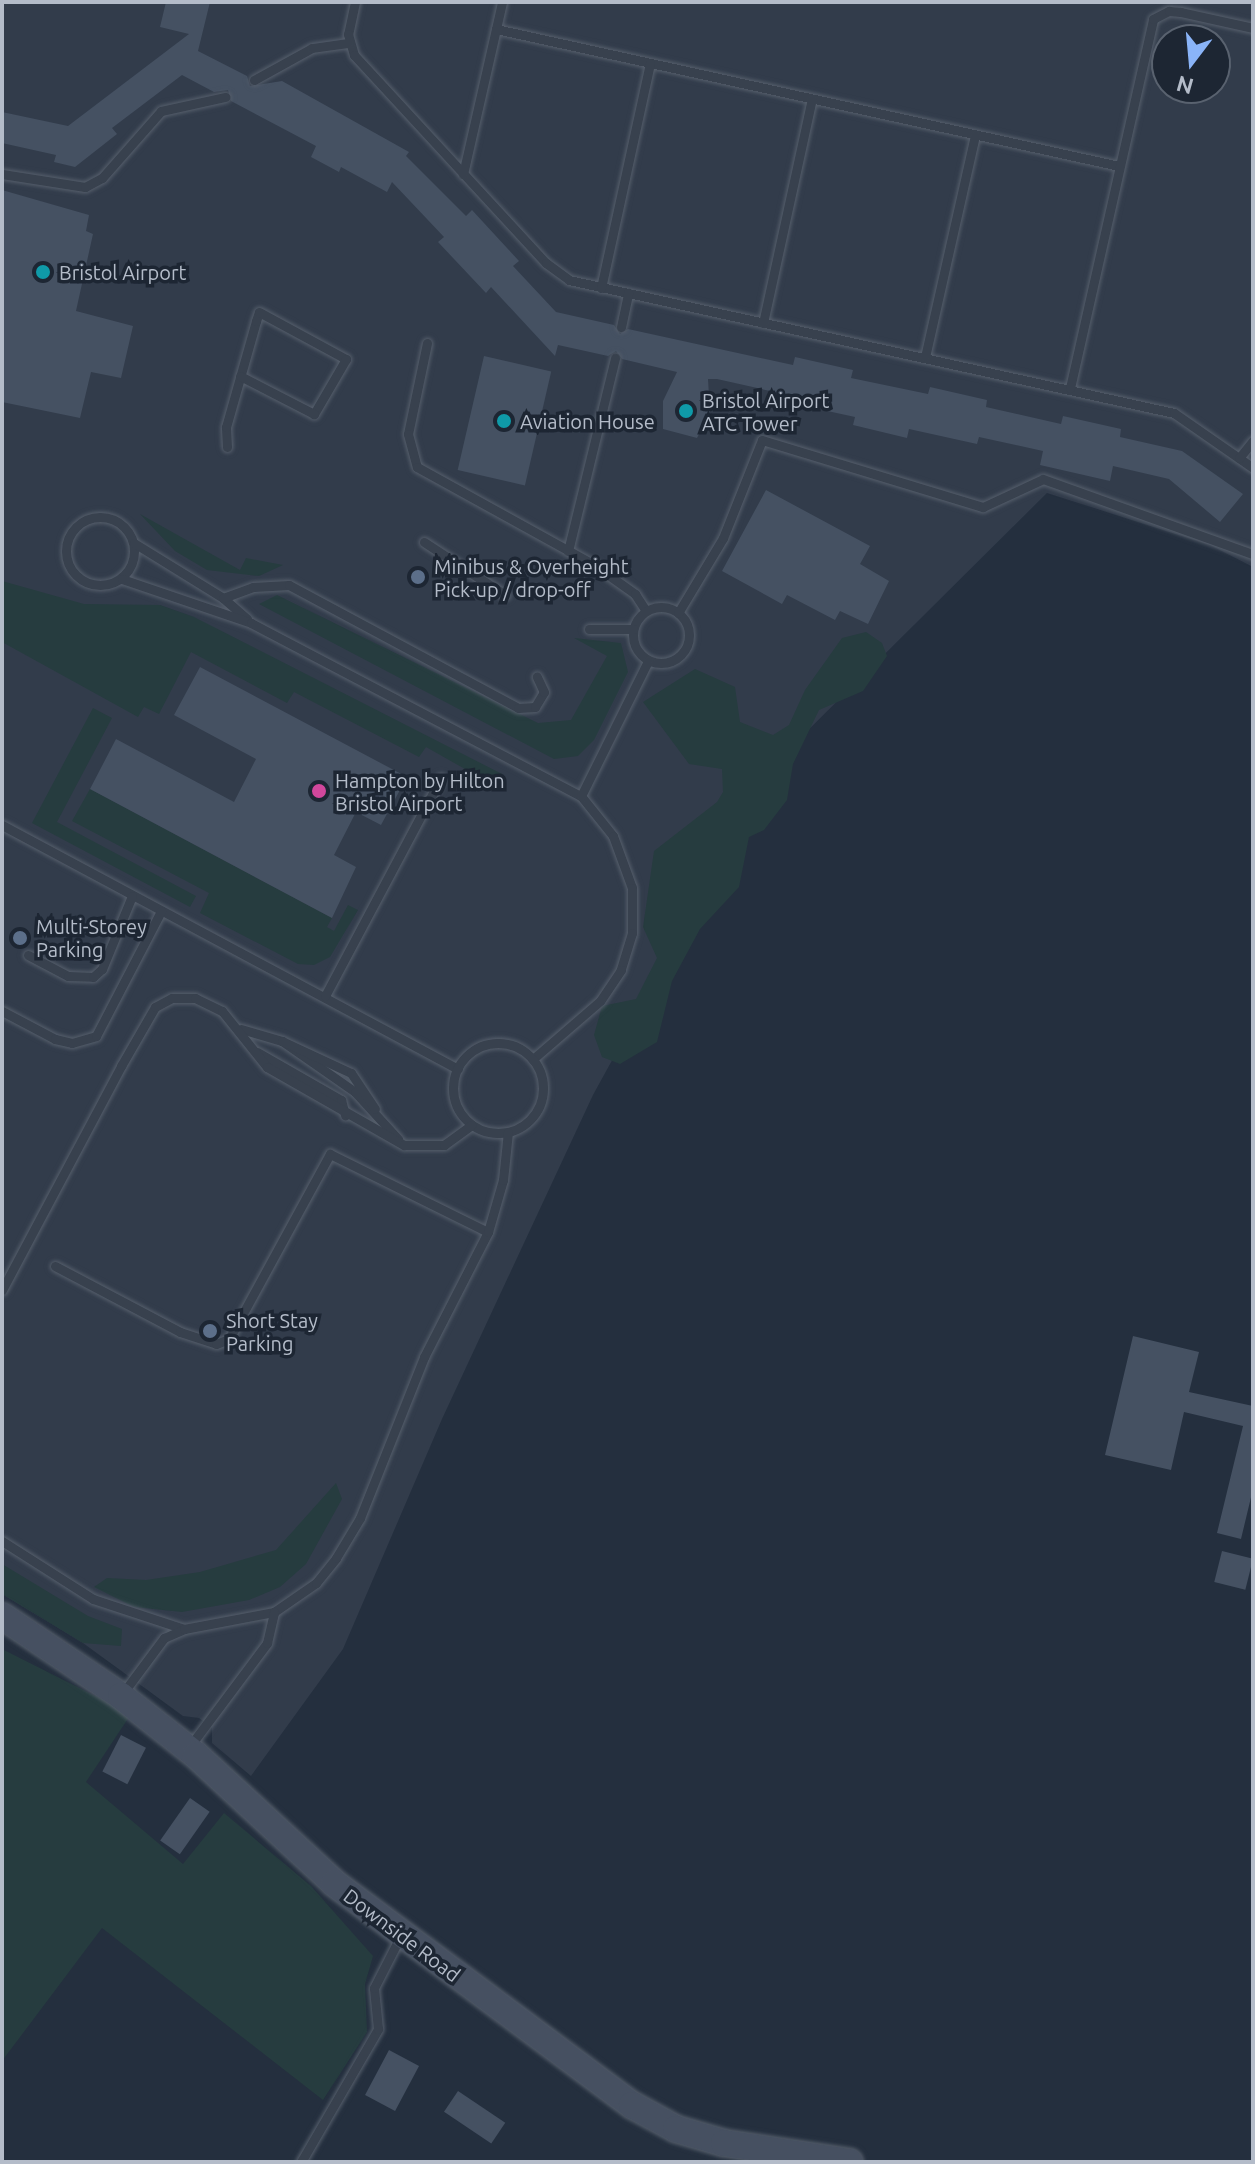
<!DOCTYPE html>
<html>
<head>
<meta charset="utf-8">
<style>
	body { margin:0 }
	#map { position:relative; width:1255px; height:2164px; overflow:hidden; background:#242f3e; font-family:Ubuntu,sans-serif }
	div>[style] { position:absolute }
	.airport>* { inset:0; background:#323c4b }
	.green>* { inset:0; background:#263c3f }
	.building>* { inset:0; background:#455162; transform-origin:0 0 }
	.roads { filter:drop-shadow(0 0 2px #565f6c) drop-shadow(0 0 2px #565f6c) }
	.lane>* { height:9px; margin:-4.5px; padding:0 4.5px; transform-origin:4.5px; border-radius:4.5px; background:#38414e }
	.lane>.ring { margin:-4.5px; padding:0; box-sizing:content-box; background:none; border:9px solid #38414e; border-radius:50% }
	.secondary>* { height:26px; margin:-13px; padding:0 13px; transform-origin:13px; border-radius:13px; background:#465061 }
	.dots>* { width:22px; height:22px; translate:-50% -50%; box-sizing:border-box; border:4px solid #1d2633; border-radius:50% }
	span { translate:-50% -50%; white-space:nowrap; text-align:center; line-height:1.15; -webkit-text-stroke:7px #1d2633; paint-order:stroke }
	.poi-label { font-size:20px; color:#b4bcc9 }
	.left { translate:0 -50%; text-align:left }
	.street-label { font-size:20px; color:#b4bcc9 }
	.frame { position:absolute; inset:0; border:4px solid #b4bcc9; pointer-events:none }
	.north { position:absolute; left:1151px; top:24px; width:80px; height:80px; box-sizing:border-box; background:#1d2633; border:2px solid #59626f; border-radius:50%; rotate:196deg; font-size:22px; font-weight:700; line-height:32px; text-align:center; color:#b4bcc9 }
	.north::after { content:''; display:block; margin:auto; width:28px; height:36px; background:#8ab4f8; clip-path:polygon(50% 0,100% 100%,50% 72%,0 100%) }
</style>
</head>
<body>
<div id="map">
	<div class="airport">
		<i style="clip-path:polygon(evenodd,2px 2px,1253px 2px,1253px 567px,1210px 545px,1047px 493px,776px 762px,593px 1095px,442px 1419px,343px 1649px,251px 1776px,212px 1743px,212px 1728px,199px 1718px,183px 1716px,83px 1643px,2px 1594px,2px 2px,1167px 40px,1215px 40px,1215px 88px,1167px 88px,1167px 40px)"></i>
	</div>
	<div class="green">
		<i style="clip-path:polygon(140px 514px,240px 570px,246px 558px,283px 565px,259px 576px,207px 570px,175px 551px)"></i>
		<i style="clip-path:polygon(2px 581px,84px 604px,160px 605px,194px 617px,504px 775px,495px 786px,426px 747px,419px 757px,294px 692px,287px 703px,191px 652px,159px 714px,144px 707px,138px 717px,2px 642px)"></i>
		<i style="clip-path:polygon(277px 595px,538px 723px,571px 720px,607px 656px,574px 638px,621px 643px,628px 672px,594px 740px,578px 756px,554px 759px,259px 604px)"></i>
		<i style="clip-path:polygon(866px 632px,882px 643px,887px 656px,863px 691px,819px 710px,793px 764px,787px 800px,764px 830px,749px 837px,739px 887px,700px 929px,672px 981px,657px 1042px,620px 1064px,602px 1057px,594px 1035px,602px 1006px,636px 999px,657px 958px,643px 927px,654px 851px,717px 802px,723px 792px,722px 769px,689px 764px,643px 702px,695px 669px,735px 687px,740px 722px,773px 735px,789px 725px,805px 690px,842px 638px)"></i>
		<i style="clip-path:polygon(93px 708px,112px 718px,57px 822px,196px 896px,190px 907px,32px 823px)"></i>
		<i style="clip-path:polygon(90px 789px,332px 918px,327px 927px,334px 931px,348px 905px,358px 910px,330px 957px,314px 965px,298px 964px,200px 913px,209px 893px,72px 821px)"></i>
		<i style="clip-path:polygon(336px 1483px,342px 1499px,306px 1564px,280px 1587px,249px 1600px,182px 1612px,134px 1607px,94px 1587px,107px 1578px,146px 1580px,200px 1572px,276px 1550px)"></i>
		<i style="clip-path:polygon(2px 1564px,88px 1616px,122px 1629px,121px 1646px,83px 1643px,2px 1594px)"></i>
		<i style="clip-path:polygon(2px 1649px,131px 1714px,86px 1782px,183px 1864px,224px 1813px,311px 1886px,373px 1956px,365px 1984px,367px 2032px,323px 2100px,102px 1928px,2px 2061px)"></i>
	</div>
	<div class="building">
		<i style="clip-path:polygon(166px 2px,210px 2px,198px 51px,247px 76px,250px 86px,282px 81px,409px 152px,406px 156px,466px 216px,472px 210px,519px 261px,513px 266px,556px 312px,614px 325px,620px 334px,628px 329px,793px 365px,795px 357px,853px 370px,851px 378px,928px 394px,930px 387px,987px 400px,986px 407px,1061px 424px,1063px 416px,1121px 429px,1120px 437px,1182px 451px,1243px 494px,1220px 522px,1169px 479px,1113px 466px,1110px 481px,1040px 465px,1043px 451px,979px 437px,977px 444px,909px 429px,907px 438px,853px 425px,855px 417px,786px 402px,788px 395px,717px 379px,708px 379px,710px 413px,697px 438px,663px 429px,663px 401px,677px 372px,622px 359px,616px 351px,608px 356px,558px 345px,555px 356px,491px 287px,486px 293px,438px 242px,444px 237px,392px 182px,387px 192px,341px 167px,339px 172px,311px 157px,316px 146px,231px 101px,228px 90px,214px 92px,182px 75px,112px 128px,117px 134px,75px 167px,54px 162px,56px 155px,2px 143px,2px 112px,68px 126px,189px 34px,160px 27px)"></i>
		<i style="clip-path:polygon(2px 190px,89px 215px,86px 231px,93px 234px,76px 311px,133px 326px,121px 378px,91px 372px,80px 418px,2px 402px)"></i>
		<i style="left:484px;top:356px;width:69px;height:117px;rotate:13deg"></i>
		<i style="clip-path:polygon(766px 490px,870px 546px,860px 564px,889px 581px,868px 624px,840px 611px,835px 620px,787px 595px,782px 604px,722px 571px)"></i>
		<i style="clip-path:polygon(200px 667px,407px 777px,381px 825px,356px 812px,334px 855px,356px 867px,332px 918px,90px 789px,116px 739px,234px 802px,256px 759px,174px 715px)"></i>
		<i style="clip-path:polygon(1133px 1336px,1199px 1352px,1189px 1392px,1253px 1406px,1253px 1489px,1241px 1539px,1217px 1533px,1243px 1426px,1184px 1412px,1171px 1470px,1105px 1455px)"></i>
		<i style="left:1222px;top:1551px;width:32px;height:32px;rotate:14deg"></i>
		<i style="left:121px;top:1735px;width:28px;height:41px;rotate:27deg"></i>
		<i style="left:190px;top:1798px;width:24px;height:52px;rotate:35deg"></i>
		<i style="left:389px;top:2050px;width:34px;height:51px;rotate:28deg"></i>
		<i style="left:458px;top:2091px;width:57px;height:25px;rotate:34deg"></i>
	</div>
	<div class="roads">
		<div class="lane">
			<i style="left:355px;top:2px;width:33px;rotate:102deg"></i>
			<i style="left:348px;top:34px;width:22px;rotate:74deg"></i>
			<i style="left:354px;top:55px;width:283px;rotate:47.3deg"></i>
			<i style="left:546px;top:263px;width:29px;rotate:36deg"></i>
			<i style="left:569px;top:280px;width:619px;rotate:12.4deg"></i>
			<i style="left:1174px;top:413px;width:96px;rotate:34.8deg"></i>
			<i style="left:496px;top:29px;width:638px;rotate:12.4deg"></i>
			<i style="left:254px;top:80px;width:66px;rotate:-28.9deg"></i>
			<i style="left:312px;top:48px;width:37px;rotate:-8deg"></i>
			<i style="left:2px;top:174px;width:84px;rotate:8.9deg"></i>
			<i style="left:85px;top:187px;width:19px;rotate:-28deg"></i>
			<i style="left:102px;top:178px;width:89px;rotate:-48.6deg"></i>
			<i style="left:161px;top:111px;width:66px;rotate:-12.3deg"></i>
			<i style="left:463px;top:174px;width:176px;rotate:-77.2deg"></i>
			<i style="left:601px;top:288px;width:230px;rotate:-77.7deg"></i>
			<i style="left:763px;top:323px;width:229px;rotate:-77.7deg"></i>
			<i style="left:621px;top:327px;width:35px;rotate:-78deg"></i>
			<i style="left:427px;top:343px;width:93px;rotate:101.8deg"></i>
			<i style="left:408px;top:434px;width:34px;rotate:75deg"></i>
			<i style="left:417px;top:467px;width:201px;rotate:28.9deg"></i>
			<i style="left:593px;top:564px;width:52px;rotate:35.5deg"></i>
			<i style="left:635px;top:594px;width:20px;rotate:57deg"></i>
			<i style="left:925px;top:357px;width:228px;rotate:-77.3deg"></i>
			<i style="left:1070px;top:388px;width:378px;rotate:-77.3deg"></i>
			<i style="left:1153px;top:19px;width:18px;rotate:-27deg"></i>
			<i style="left:1169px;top:11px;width:12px;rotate:5deg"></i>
			<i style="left:1181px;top:12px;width:74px;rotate:12.5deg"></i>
			<i style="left:227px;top:447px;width:20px;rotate:-93deg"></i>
			<i style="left:226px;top:427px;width:110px;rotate:-74.2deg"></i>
			<i style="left:256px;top:321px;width:9px;rotate:-72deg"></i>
			<i style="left:259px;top:312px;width:99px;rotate:28.4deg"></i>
			<i style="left:346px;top:359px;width:64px;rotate:120.2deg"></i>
			<i style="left:314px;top:414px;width:83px;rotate:-152.8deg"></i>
			<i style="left:1239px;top:458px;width:22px;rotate:-51deg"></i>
			<i class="ring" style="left:66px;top:517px;width:59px;height:59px"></i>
			<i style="left:424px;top:542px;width:97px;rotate:33.2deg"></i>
			<i style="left:134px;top:543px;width:105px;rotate:31.7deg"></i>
			<i style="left:223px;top:598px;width:32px;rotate:41deg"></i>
			<i style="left:568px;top:551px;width:199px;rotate:-76.3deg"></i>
			<i style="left:122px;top:579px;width:136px;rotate:18.8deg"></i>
			<i style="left:251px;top:623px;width:373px;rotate:27.7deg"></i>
			<i style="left:581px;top:796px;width:51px;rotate:51.3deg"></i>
			<i style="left:613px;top:836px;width:55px;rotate:69.9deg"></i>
			<i style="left:632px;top:888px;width:45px;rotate:90deg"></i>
			<i style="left:632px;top:933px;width:39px;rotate:107deg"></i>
			<i style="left:621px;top:970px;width:37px;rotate:124deg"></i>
			<i style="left:600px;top:1001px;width:89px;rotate:139.1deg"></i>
			<i style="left:223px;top:598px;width:32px;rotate:-20deg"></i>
			<i style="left:253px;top:587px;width:36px;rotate:-3deg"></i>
			<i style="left:289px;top:585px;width:260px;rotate:28.2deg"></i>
			<i style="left:518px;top:708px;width:17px;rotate:-3deg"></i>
			<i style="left:535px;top:707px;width:17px;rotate:-59deg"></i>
			<i style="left:544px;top:692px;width:17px;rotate:-115deg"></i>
			<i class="ring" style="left:633px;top:607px;width:47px;height:47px"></i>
			<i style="left:678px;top:613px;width:87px;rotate:-59deg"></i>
			<i style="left:723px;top:538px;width:105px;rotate:-68.3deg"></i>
			<i style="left:762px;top:440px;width:231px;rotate:16.9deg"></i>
			<i style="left:983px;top:507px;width:66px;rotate:-25deg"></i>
			<i style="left:1043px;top:479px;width:223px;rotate:19.7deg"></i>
			<i style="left:589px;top:629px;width:44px"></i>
			<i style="left:581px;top:796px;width:151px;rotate:-63.6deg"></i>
			<i style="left:2px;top:825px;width:517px;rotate:28.15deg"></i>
			<i style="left:28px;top:955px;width:45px;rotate:27.7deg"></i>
			<i style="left:68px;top:976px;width:25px;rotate:2deg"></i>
			<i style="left:93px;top:977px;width:12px;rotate:-42deg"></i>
			<i style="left:102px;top:969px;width:79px;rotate:-67.7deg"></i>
			<i style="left:325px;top:996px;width:247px;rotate:-62deg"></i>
			<i style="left:2px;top:1011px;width:60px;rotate:27.8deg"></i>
			<i style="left:55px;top:1039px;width:17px;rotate:13deg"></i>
			<i style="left:72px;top:1043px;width:25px;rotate:-16deg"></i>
			<i style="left:96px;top:1036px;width:141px;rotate:-62.5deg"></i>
			<i style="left:241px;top:1029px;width:43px;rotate:16.3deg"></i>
			<i style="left:282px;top:1041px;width:89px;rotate:34.9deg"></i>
			<i style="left:355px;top:1092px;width:64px;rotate:47.5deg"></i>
			<i style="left:282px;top:1041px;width:76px;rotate:24.9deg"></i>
			<i style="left:351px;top:1073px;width:43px;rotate:56.3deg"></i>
			<i class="ring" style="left:453px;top:1043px;width:81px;height:81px"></i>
			<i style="left:257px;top:1052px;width:97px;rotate:29.7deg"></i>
			<i style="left:341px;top:1100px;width:16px;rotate:75deg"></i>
			<i style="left:55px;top:1266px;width:141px;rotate:27.8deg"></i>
			<i style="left:180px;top:1332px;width:38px;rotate:18deg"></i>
			<i style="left:216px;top:1344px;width:14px;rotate:-21deg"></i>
			<i style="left:229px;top:1339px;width:211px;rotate:-61.4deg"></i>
			<i style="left:330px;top:1154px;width:176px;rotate:26.3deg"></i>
			<i style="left:2px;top:1290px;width:254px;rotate:-62deg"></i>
			<i style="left:121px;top:1066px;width:68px;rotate:-60deg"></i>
			<i style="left:155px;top:1007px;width:19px;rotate:-28deg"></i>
			<i style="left:172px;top:998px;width:23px"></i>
			<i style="left:195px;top:998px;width:30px;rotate:26deg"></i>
			<i style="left:222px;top:1011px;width:72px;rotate:51.2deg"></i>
			<i style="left:267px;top:1067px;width:158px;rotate:29.7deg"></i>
			<i style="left:404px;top:1145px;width:40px"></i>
			<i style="left:444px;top:1145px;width:34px;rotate:-36deg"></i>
			<i style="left:2px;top:1541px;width:108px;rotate:32.5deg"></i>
			<i style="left:93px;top:1599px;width:96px;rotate:18.2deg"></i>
			<i style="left:123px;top:1693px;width:69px;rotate:-53.3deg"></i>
			<i style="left:164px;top:1638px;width:22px;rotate:-24deg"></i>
			<i style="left:184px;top:1629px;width:92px;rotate:-10.7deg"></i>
			<i style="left:274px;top:1612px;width:51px;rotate:-34.6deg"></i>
			<i style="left:316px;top:1583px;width:32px;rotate:-51deg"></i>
			<i style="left:336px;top:1558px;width:47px;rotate:-59deg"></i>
			<i style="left:360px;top:1518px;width:173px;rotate:-68.3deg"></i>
			<i style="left:424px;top:1357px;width:140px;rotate:-62.9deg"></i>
			<i style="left:488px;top:1232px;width:54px;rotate:-73.9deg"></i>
			<i style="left:503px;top:1180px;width:48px;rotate:-84.1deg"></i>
			<i style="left:190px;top:1746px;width:129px;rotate:-53.2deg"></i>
			<i style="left:267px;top:1643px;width:32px;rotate:-77deg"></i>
			<i style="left:301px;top:2162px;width:154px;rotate:-59.9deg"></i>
			<i style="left:378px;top:2029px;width:41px;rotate:-95.6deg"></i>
			<i style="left:374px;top:1988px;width:57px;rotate:-63deg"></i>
		</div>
		<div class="secondary">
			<i style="left:2px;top:1616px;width:143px;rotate:33.9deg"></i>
			<i style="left:121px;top:1696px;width:95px;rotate:38.2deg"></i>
			<i style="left:196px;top:1755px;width:188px;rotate:42.8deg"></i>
			<i style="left:334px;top:1883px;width:372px;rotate:36.7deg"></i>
			<i style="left:632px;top:2105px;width:50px;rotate:28.6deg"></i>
			<i style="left:676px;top:2129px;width:50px;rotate:16.3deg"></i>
			<i style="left:724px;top:2143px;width:127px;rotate:8.6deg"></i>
		</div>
	</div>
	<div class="dots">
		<i style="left:43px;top:272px;background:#0f9aa8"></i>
		<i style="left:686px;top:411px;background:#0f9aa8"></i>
		<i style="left:504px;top:421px;background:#0f9aa8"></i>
		<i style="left:418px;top:577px;background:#5c6f8a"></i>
		<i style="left:319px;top:791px;background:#d1479c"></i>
		<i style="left:20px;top:938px;background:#5c6f8a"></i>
		<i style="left:210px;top:1331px;background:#5c6f8a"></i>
	</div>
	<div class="poi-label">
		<span class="left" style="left:59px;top:272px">Bristol Airport</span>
		<span class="left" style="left:702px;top:412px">Bristol Airport<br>ATC Tower</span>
		<span class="left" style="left:520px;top:421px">Aviation House</span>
		<span class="left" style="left:434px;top:578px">Minibus &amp; Overheight<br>Pick-up / drop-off</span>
		<span class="left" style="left:335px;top:792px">Hampton by Hilton<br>Bristol Airport</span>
		<span class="left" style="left:36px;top:938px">Multi-Storey<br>Parking</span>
		<span class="left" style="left:226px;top:1332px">Short Stay<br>Parking</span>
	</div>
	<div class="street-label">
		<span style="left:402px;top:1935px;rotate:37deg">Downside Road</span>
	</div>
	<div class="frame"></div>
	<div class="north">N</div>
</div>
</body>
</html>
